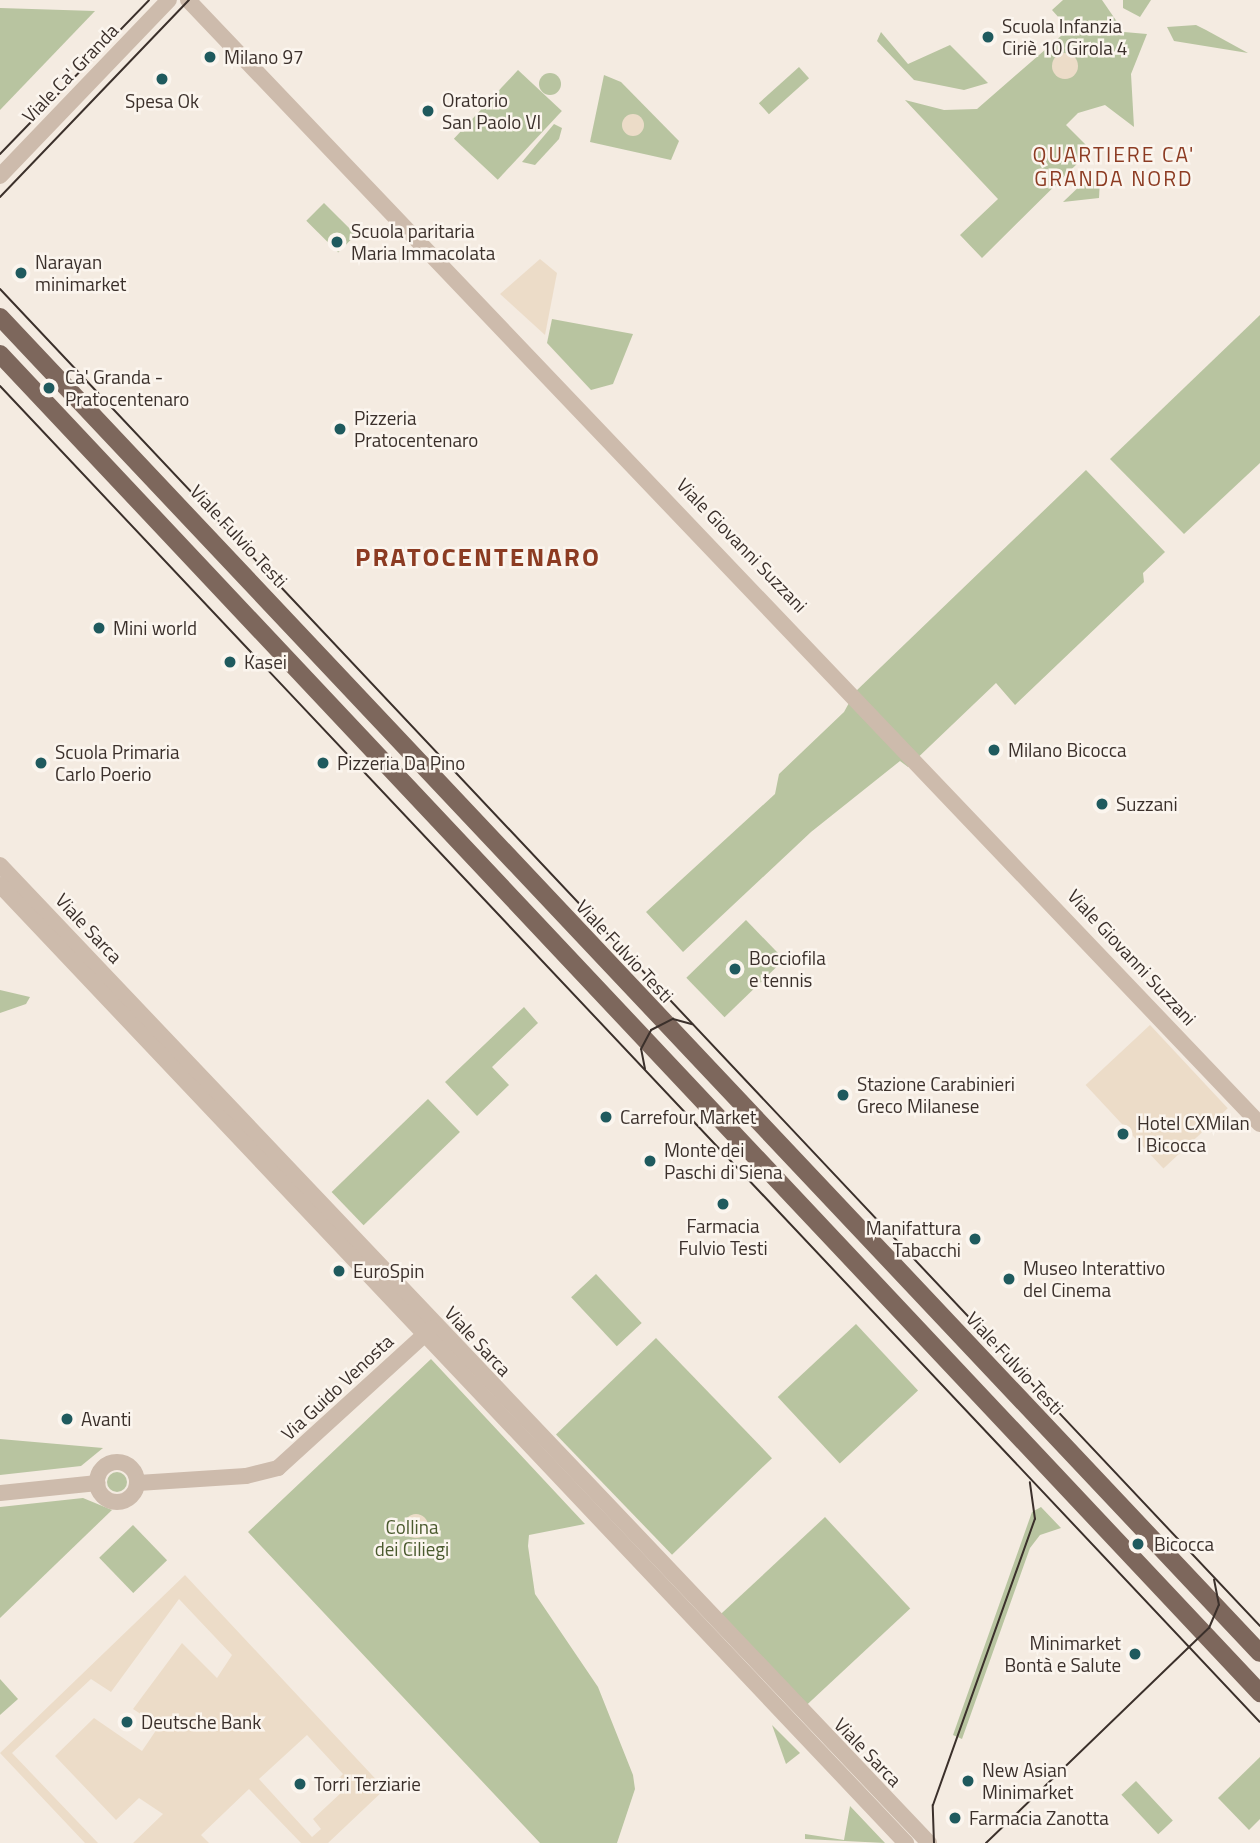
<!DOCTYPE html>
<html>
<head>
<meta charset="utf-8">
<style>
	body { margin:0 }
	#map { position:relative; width:1260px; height:1843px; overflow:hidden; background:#f4ebe1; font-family:"Titillium Web",sans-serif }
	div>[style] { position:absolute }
	.green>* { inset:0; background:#b8c4a0; transform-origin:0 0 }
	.round { border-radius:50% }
	.plaza>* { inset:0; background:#ecdcc8; transform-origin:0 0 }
	.tertiary>* { height:16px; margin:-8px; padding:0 8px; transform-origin:8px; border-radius:8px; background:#cdbbac }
	.tertiary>.ring { margin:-8px; padding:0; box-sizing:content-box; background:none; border:16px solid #cdbbac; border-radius:50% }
	.primary>* { height:18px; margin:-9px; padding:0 9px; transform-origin:9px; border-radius:9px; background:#7d675c }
	.tram>* { height:2px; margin:-1px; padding:0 1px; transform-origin:1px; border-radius:1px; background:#3b302b }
	.dots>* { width:19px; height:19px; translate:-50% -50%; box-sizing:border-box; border:4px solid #fbf5ee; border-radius:50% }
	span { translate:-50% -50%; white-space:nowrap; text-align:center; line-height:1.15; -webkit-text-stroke:5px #fbf5ee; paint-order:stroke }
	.poi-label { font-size:19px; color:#3b302b }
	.left { translate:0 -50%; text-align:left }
	.right { translate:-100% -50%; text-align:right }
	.street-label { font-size:19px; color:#3b302b }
	.park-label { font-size:19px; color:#4a5a2e }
	.neighbourhood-label { font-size:21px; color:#8c3b22; letter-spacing:2px }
	.district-label { font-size:26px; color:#8c3b22; font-weight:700; letter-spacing:2px }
</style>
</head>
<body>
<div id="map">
	<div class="green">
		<i style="clip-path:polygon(1063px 0,1102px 0,1124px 32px,1147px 34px,1131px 74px,1134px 127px,1105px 105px,1078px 113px,1066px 125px,1091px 150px,982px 258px,960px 235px,998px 199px,905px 100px,944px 110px,977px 109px,1069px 29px,1052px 10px)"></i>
		<i style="clip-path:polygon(1151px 0,1140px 17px,1123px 8px,1123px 0)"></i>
		<i style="clip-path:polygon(0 8px,95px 11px,0 110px)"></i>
		<i style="clip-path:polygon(1196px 25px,1206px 30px,1248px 53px,1174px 41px,1167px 27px)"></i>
		<i style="clip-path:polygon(881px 32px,908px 64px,950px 45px,988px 83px,964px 90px,914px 80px,877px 41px)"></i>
		<i style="left:799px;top:67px;width:15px;height:54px;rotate:48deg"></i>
		<i style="left:518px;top:70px;width:60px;height:94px;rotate:43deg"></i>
		<i class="round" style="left:539px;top:73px;width:22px;height:22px"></i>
		<i style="clip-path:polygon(604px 75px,621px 82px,679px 141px,671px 160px,590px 142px)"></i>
		<i style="clip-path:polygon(554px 124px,562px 128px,559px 139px,535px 165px,522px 162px)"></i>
		<i style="clip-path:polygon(1086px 180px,1100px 180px,1099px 198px,1063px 202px)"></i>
		<i style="left:324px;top:203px;width:45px;height:25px;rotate:45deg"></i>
		<i style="clip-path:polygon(1260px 315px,1260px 463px,1184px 534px,1110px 459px)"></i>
		<i style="clip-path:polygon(552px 319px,633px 334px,613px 384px,591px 390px,547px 343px)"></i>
		<i style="clip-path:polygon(1086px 470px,1165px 552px,1143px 573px,1144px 582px,1015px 705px,996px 683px,908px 767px,900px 761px,811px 832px,683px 952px,646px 912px,775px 794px,779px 774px,844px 712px,855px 692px)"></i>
		<i style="left:746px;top:920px;width:55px;height:83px;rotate:46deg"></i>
		<i style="clip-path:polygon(0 990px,30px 997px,26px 1004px,0 1013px)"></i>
		<i style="clip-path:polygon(524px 1007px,538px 1023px,492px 1067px,509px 1085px,477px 1116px,445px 1082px)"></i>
		<i style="left:428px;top:1099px;width:46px;height:134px;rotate:46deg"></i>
		<i style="left:596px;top:1274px;width:67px;height:34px;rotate:47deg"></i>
		<i style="left:856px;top:1324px;width:91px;height:107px;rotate:47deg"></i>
		<i style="left:656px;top:1338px;width:167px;height:139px;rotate:46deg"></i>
		<i style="clip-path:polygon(431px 1359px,585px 1524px,529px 1535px,528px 1546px,535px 1594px,598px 1687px,633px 1775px,635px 1789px,617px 1843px,540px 1843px,248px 1532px)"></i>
		<i style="clip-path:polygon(0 1439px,103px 1448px,81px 1466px,0 1475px)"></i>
		<i class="round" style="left:107px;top:1472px;width:20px;height:20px"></i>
		<i style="clip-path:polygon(83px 1498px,112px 1510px,0 1618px,0 1507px)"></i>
		<i style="clip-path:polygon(1041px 1507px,1061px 1528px,1040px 1535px,1030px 1548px,962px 1739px,953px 1735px,1032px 1512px)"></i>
		<i style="left:825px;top:1517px;width:125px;height:142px;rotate:47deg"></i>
		<i style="left:133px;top:1525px;width:49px;height:47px;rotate:46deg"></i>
		<i style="clip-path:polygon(0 1679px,18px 1699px,0 1715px)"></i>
		<i style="clip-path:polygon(772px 1725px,800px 1753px,786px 1764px)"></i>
		<i style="clip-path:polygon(1260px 1757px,1260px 1819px,1249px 1830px,1218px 1798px)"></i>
		<i style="left:1136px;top:1781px;width:54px;height:20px;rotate:47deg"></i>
		<i style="clip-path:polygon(850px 1806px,885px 1843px,805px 1839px,805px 1834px,844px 1840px)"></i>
	</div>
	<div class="plaza">
		<i class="round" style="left:1052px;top:53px;width:26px;height:26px"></i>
		<i class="round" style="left:622px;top:114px;width:22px;height:22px"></i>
		<i style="clip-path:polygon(540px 259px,557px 273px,545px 335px,500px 294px)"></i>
		<i style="left:1150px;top:1025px;width:114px;height:88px;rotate:47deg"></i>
		<i class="round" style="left:404px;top:1514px;width:24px;height:24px"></i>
		<i style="clip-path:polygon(evenodd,185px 1575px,385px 1789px,328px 1843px,301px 1843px,249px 1789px,201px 1835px,209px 1843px,133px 1843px,163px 1814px,139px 1798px,116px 1820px,55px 1756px,94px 1718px,142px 1751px,159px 1726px,133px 1709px,182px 1643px,217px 1678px,232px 1655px,179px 1599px,111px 1692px,91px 1679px,12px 1753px,98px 1843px,85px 1843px,0 1753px,185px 1575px,307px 1735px,343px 1774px,335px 1782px,343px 1791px,313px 1819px,321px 1829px,312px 1837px,259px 1779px,307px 1735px)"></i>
	</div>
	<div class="tertiary">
		<i style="left:188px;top:0;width:1553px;rotate:46.36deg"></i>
		<i style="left:0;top:176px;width:244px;rotate:-46.2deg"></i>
		<i style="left:0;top:865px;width:1349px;rotate:46.47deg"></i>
		<i style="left:0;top:885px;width:1319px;rotate:46.6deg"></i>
		<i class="ring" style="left:97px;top:1462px;width:24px;height:24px"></i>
		<i style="left:138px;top:1483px;width:108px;rotate:-3.7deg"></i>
		<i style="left:246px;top:1476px;width:33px;rotate:-14deg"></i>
		<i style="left:278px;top:1468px;width:207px;rotate:-42.3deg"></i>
		<i style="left:0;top:1493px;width:98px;rotate:-5.9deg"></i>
	</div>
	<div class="primary">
		<i style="left:0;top:317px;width:1836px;rotate:46.68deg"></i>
		<i style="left:0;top:354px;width:1839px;rotate:46.74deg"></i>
	</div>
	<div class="tram">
		<i style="left:0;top:154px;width:214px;rotate:-45.9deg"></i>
		<i style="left:0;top:197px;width:273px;rotate:-46.2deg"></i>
		<i style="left:0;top:289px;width:1837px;rotate:46.7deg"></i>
		<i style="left:0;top:386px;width:1836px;rotate:46.68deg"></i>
		<i style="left:645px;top:1069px;width:20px;rotate:-101deg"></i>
		<i style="left:641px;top:1049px;width:21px;rotate:-62deg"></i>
		<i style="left:651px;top:1030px;width:25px;rotate:-27deg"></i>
		<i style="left:673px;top:1019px;width:20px;rotate:15deg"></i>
		<i style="left:934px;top:1843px;width:38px;rotate:-92deg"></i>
		<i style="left:933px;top:1805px;width:304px;rotate:-70.4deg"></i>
		<i style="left:1035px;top:1519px;width:37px;rotate:-98deg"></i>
		<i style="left:986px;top:1843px;width:310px;rotate:-44deg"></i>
		<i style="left:1209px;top:1628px;width:25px;rotate:-67deg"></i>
		<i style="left:1219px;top:1605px;width:26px;rotate:-101deg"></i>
	</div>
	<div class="dots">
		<i style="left:988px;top:37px;background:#1f5a5e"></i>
		<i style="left:210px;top:57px;background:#1f5a5e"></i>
		<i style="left:162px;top:79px;background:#1f5a5e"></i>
		<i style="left:428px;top:111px;background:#1f5a5e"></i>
		<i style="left:337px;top:242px;background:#1f5a5e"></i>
		<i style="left:21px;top:273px;background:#1f5a5e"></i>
		<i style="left:49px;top:388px;background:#1f5a5e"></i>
		<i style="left:340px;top:429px;background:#1f5a5e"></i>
		<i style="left:99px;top:628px;background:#1f5a5e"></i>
		<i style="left:230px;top:662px;background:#1f5a5e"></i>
		<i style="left:994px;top:750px;background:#1f5a5e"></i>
		<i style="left:41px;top:763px;background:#1f5a5e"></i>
		<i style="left:323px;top:763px;background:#1f5a5e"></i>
		<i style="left:1102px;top:804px;background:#1f5a5e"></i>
		<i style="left:735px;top:969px;background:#1f5a5e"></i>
		<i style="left:843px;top:1095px;background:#1f5a5e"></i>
		<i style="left:606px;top:1117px;background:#1f5a5e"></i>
		<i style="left:1123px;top:1134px;background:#1f5a5e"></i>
		<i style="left:650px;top:1161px;background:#1f5a5e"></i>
		<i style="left:723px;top:1204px;background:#1f5a5e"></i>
		<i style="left:975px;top:1239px;background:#1f5a5e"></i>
		<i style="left:339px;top:1271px;background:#1f5a5e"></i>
		<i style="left:1009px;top:1279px;background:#1f5a5e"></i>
		<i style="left:67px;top:1419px;background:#1f5a5e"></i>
		<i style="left:1138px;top:1544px;background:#1f5a5e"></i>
		<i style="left:1135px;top:1654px;background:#1f5a5e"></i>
		<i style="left:127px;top:1722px;background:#1f5a5e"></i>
		<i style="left:968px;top:1781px;background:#1f5a5e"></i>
		<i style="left:300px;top:1784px;background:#1f5a5e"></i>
		<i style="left:955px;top:1818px;background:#1f5a5e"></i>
	</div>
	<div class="poi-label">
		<span class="left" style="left:1002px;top:37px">Scuola Infanzia<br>Ciriè 10 Girola 4</span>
		<span class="left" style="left:224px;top:57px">Milano 97</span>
		<span class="left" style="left:442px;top:111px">Oratorio<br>San Paolo VI</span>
		<span style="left:162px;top:101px">Spesa Ok</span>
		<span class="left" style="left:351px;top:242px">Scuola paritaria<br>Maria Immacolata</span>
		<span class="left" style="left:35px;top:273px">Narayan<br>minimarket</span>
		<span class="left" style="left:65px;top:388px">Ca' Granda -<br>Pratocentenaro</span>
		<span class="left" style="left:354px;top:429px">Pizzeria<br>Pratocentenaro</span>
		<span class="left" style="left:113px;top:628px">Mini world</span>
		<span class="left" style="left:244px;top:662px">Kasei</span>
		<span class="left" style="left:1008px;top:750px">Milano Bicocca</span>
		<span class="left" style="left:55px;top:763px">Scuola Primaria<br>Carlo Poerio</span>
		<span class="left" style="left:337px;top:763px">Pizzeria Da Pino</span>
		<span class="left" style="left:1116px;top:804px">Suzzani</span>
		<span class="left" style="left:749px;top:969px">Bocciofila<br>e tennis</span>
		<span class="left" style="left:857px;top:1095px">Stazione Carabinieri<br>Greco Milanese</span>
		<span class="left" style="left:620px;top:1117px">Carrefour Market</span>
		<span class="left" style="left:1137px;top:1134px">Hotel CXMilan<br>I Bicocca</span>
		<span class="left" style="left:664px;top:1161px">Monte dei<br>Paschi di Siena</span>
		<span style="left:723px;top:1237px">Farmacia<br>Fulvio Testi</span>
		<span class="right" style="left:961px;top:1239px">Manifattura<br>Tabacchi</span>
		<span class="left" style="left:1023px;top:1279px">Museo Interattivo<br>del Cinema</span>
		<span class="left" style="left:353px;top:1271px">EuroSpin</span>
		<span class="left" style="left:81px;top:1419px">Avanti</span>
		<span class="left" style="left:1154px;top:1544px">Bicocca</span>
		<span class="right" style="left:1121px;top:1654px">Minimarket<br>Bontà e Salute</span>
		<span class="left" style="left:141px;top:1722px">Deutsche Bank</span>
		<span class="left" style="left:982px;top:1781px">New Asian<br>Minimarket</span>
		<span class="left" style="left:314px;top:1784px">Torri Terziarie</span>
		<span class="left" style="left:969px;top:1818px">Farmacia Zanotta</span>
	</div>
	<div class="street-label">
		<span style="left:70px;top:73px;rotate:-46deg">Viale Ca' Granda</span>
		<span style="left:239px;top:536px;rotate:47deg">Viale Fulvio Testi</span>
		<span style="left:742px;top:545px;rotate:46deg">Viale Giovanni Suzzani</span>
		<span style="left:89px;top:928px;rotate:47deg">Viale Sarca</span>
		<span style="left:625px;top:951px;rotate:47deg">Viale Fulvio Testi</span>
		<span style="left:1132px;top:957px;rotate:47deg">Viale Giovanni Suzzani</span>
		<span style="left:478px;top:1341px;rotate:47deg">Viale Sarca</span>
		<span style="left:1015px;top:1363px;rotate:47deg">Viale Fulvio Testi</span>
		<span style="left:337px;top:1387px;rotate:-43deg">Via Guido Venosta</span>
		<span style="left:868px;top:1752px;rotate:46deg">Viale Sarca</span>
	</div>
	<div class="park-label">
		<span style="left:412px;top:1538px">Collina<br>dei Ciliegi</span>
	</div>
	<div class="neighbourhood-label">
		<span style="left:1114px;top:166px">QUARTIERE CA'<br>GRANDA NORD</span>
	</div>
	<div class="district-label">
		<span style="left:478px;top:557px">PRATOCENTENARO</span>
	</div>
</div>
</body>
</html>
